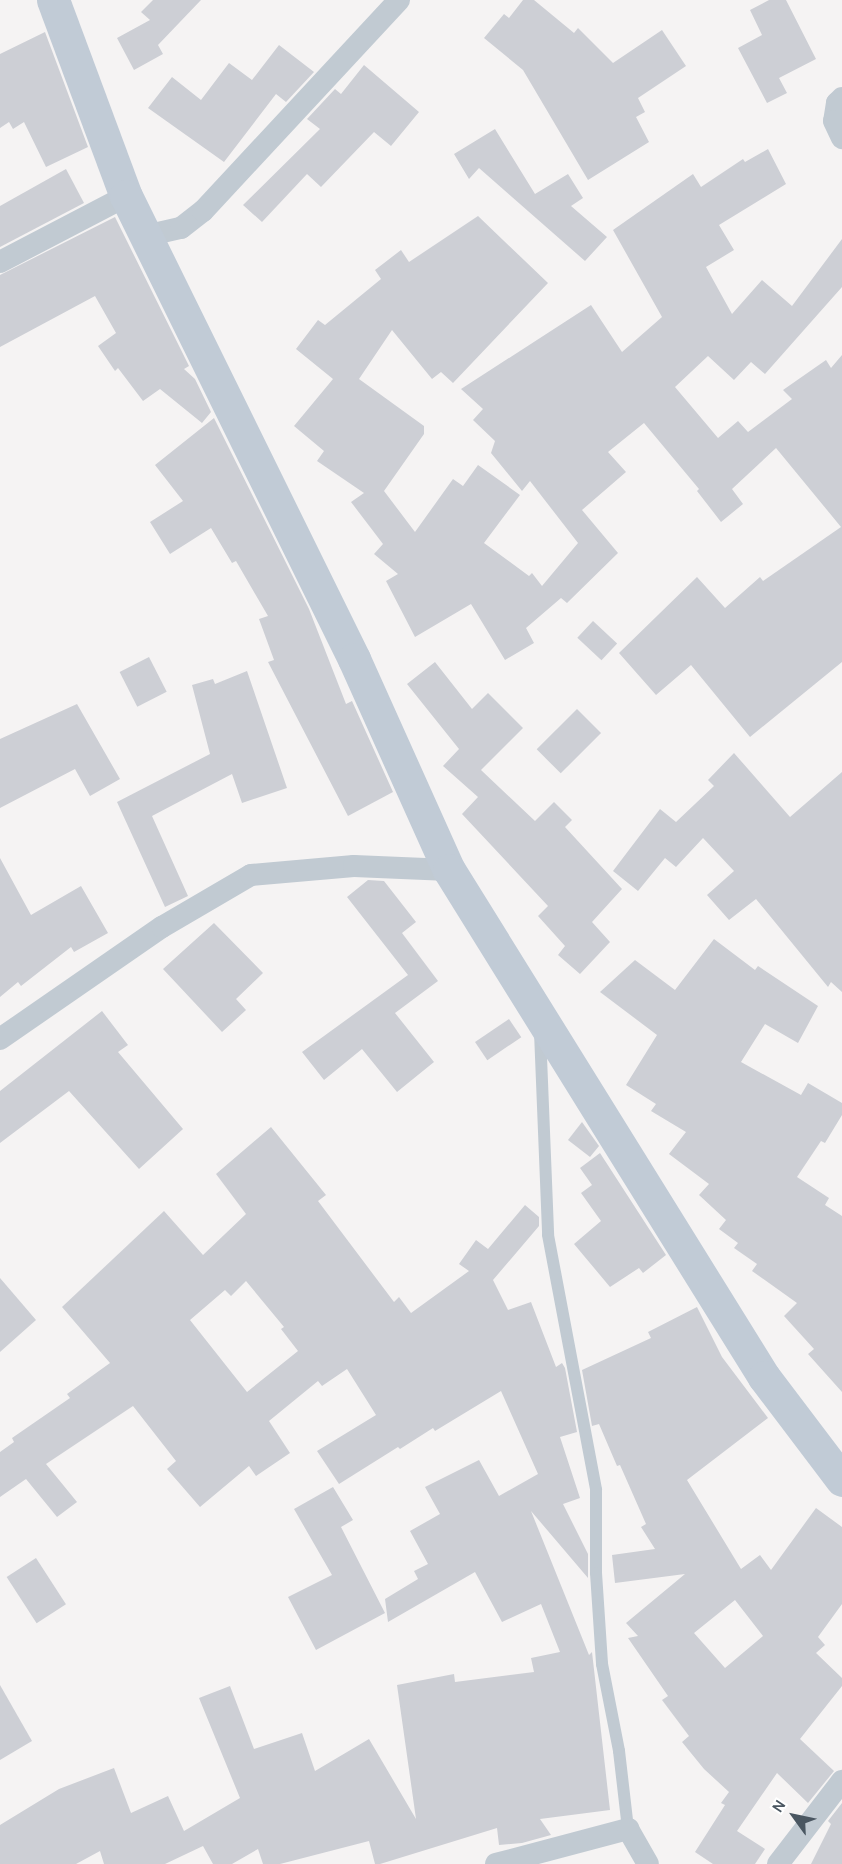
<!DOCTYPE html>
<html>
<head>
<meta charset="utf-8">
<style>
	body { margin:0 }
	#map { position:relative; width:842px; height:1864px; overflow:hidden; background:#f5f3f3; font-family:Karla,sans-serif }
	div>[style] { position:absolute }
	.building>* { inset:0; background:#cdcfd5; transform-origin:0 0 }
	.lane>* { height:12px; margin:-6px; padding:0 6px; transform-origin:6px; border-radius:6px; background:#c1cad2 }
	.street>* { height:22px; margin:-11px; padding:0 11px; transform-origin:11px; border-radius:11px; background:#c1cad2 }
	.secondary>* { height:33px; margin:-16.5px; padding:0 16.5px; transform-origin:16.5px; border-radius:16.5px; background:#c1cbd6 }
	span { translate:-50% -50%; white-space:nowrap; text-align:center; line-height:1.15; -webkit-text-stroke:4.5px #fff; paint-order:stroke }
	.north { position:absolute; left:764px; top:1786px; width:60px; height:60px; -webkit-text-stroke:4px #fff; paint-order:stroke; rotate:303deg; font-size:16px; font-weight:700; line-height:24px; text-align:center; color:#4a5661 }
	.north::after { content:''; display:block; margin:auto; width:21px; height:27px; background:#4a5661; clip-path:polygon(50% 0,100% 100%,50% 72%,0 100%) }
</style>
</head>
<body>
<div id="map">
	<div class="building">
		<i style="clip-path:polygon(153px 0,201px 0,158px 45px,163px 54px,134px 70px,117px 38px,150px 20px,141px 12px)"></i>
		<i style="clip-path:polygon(523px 0,534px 0,574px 33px,578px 28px,613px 63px,662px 30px,686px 66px,638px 98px,645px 112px,636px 117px,649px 142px,588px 180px,523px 70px,484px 38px,504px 14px,509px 18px)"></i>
		<i style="clip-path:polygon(769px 0,786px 0,816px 59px,779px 78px,787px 93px,767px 103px,738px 48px,762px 35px,750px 10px)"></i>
		<i style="clip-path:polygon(45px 32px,88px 147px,46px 167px,24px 122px,13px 129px,9px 122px,0 128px,0 54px)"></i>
		<i style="clip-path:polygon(279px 45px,314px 72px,286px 102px,276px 94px,224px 162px,148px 108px,172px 77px,201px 100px,229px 63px,252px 80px)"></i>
		<i style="clip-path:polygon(364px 65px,419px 112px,391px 146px,374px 132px,321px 187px,307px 174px,262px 222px,243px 205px,320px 129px,307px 119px,335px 89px,341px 94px)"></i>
		<i style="clip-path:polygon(495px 129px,535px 194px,568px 174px,583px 198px,571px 206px,607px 237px,585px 261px,479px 168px,469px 179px,454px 154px)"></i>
		<i style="clip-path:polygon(768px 149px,786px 184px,719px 225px,734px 250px,706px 267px,732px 314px,762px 280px,792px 306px,842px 239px,842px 287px,765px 374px,751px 362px,734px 380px,708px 356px,675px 387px,718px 438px,738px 421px,748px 432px,792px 399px,783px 390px,826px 360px,831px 368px,842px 355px,842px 662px,750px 737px,691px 665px,656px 695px,619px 653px,697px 577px,725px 608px,760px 577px,763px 581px,841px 527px,776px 448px,732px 489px,743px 504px,721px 522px,697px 491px,699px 489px,644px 423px,608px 452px,626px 472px,582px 510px,618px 553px,567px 603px,561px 598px,526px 628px,534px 643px,505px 660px,471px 604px,415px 637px,386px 581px,398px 574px,374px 554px,383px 544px,351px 502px,364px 493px,317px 461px,324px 451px,294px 426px,333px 379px,296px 349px,318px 320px,325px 325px,381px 279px,375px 270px,401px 250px,409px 262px,478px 216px,548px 283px,453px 383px,441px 372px,432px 379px,392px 330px,359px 379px,424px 426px,424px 434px,384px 491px,415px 532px,453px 479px,463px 486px,478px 465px,520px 495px,484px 543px,529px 576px,532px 573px,542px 586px,578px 543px,530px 481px,522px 491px,491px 453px,495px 441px,473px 420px,483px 409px,461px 389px,591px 305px,622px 352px,662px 317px,613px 230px,693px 174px,701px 187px,743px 159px,745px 162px)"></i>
		<i style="clip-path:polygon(66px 169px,84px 203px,0 247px,0 206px)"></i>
		<i style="clip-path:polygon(115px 217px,189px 366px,184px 369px,195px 379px,211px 412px,202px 423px,160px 389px,143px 401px,118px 368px,115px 371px,98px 346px,116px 333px,95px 296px,0 347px,0 275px)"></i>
		<i style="clip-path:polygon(214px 418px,309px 609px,346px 704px,352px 701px,393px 792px,348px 816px,268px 662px,274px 660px,259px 619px,268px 616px,236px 561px,232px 563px,211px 528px,170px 554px,150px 522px,183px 501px,155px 465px)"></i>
		<i style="left:593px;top:621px;width:33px;height:23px;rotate:43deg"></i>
		<i style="left:149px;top:657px;width:39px;height:33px;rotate:63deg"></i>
		<i style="clip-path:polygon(435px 662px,472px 709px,488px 693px,523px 728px,481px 770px,535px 821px,554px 802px,572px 820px,565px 827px,622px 889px,592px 922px,610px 942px,580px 974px,558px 955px,565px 946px,538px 916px,548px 906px,462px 814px,478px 797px,443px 766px,459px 749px,407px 684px)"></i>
		<i style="clip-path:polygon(247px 671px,287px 788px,242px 803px,232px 774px,152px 816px,188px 896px,165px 907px,117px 802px,210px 754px,192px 685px,213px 679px,215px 684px)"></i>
		<i style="clip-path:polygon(77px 704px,120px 779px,90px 796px,75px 769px,0 808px,0 739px)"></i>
		<i style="left:577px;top:709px;width:34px;height:57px;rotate:45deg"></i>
		<i style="clip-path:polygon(734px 753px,790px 817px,842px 772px,842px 992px,831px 982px,828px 987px,756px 899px,729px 920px,707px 895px,734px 871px,703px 838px,676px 867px,665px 858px,638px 891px,613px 871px,660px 809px,676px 822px,714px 786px,708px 780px)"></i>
		<i style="clip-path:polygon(0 858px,31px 915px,81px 886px,108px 933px,74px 952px,71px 947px,21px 986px,18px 982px,0 997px)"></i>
		<i style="clip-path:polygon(368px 880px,384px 881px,416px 922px,402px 933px,438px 981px,395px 1013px,434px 1062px,397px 1092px,362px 1049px,324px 1080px,302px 1052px,408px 975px,347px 897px)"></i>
		<i style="clip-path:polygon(214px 923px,263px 973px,236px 999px,246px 1010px,222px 1032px,163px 969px)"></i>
		<i style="clip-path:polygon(714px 939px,755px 970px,758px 966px,818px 1006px,798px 1043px,765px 1024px,741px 1062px,801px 1095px,808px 1083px,842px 1103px,842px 1115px,825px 1143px,821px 1141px,797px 1177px,829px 1198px,825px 1205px,842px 1216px,842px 1392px,808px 1354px,814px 1349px,784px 1316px,797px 1303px,752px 1271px,757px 1264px,734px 1248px,738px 1243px,719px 1229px,726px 1220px,699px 1195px,709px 1184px,669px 1154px,686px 1132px,651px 1111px,656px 1104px,626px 1085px,657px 1035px,600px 992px,635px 960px,675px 990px)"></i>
		<i style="clip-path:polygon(102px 1011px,128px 1045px,118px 1052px,183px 1129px,139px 1169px,69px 1091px,0 1143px,0 1091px)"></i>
		<i style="left:509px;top:1019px;width:22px;height:41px;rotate:56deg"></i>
		<i style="clip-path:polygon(582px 1122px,599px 1146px,590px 1157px,568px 1140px)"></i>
		<i style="clip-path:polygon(evenodd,271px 1127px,326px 1195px,318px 1201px,394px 1302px,399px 1297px,411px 1313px,469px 1271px,459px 1264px,476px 1240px,488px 1249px,525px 1205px,539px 1217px,539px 1226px,493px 1280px,508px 1310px,531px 1302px,556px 1367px,562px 1363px,565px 1368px,577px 1432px,560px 1437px,580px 1498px,563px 1504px,588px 1554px,588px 1578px,531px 1511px,589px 1655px,592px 1652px,610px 1810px,540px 1819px,551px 1835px,522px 1843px,499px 1845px,497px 1828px,380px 1864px,375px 1864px,369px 1841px,280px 1864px,263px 1864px,258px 1849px,232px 1864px,213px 1864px,203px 1846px,165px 1864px,104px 1864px,100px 1851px,76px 1864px,0 1864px,0 1825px,59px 1789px,114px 1768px,131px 1813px,168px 1796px,184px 1831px,240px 1798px,199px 1698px,230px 1686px,254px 1749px,302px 1733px,315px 1771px,369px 1739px,416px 1819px,397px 1685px,454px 1674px,455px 1682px,534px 1672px,531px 1658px,560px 1652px,541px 1604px,502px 1622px,475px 1572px,388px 1622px,385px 1599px,418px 1579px,414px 1571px,428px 1564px,410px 1531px,440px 1514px,425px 1487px,479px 1460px,499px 1496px,538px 1474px,501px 1391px,435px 1431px,433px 1428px,400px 1449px,398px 1447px,339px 1484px,317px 1451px,376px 1415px,347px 1369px,322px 1386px,318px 1381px,269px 1421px,290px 1453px,256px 1476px,249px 1466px,200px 1507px,167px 1469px,176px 1461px,133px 1406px,46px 1464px,77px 1502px,57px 1517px,26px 1479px,0 1497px,0 1452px,14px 1442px,12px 1438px,70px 1398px,67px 1394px,110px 1363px,62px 1307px,164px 1211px,203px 1255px,246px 1214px,216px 1174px,271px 1127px,246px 1281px,284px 1327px,281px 1329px,298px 1351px,247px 1392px,190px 1320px,225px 1290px,231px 1296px,246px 1281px)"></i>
		<i style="clip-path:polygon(600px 1153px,666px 1255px,643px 1273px,639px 1268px,610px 1287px,574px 1244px,601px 1221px,581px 1193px,592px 1185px,580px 1168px)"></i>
		<i style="clip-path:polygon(0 1278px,36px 1320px,0 1352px)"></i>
		<i style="clip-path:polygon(evenodd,697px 1307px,722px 1357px,768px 1418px,687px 1480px,741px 1569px,760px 1555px,771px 1570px,816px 1508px,842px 1527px,842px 1604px,818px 1637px,825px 1645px,816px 1653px,842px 1678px,842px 1686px,800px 1739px,834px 1771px,808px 1803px,777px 1773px,737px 1831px,765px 1849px,755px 1864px,713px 1864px,695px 1852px,725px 1805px,721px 1803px,729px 1792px,704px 1769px,682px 1742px,689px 1736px,662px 1700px,668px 1696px,628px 1638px,638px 1636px,626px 1623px,685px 1574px,615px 1583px,612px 1555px,655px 1549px,641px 1527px,646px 1524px,620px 1465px,617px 1466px,599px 1424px,592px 1426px,582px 1370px,651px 1338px,648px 1332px,697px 1307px,735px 1600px,763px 1636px,725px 1668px,694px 1633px,735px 1600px)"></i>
		<i style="clip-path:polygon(333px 1487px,353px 1520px,341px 1527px,385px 1613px,316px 1650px,288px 1597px,332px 1575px,294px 1509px)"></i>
		<i style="left:36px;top:1558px;width:55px;height:35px;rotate:57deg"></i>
		<i style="clip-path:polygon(0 1685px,32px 1741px,0 1760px)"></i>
		<i style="clip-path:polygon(842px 1803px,842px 1864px,811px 1864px,831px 1824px,828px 1821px)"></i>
	</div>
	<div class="lane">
		<i style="left:540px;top:1032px;width:203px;rotate:87.7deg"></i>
		<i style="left:548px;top:1235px;width:259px;rotate:79.3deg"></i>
		<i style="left:596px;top:1490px;width:83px;rotate:90deg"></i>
		<i style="left:596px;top:1573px;width:91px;rotate:86.2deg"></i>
		<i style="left:602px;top:1664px;width:89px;rotate:78.9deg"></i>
		<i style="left:619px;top:1751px;width:79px;rotate:83.4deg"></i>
	</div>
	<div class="street">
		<i style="left:842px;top:98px;width:7px;rotate:135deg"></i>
		<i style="left:837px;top:103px;width:18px;rotate:99deg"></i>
		<i style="left:834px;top:121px;width:19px;rotate:65deg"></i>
		<i style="left:145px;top:236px;width:37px;rotate:-13deg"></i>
		<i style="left:181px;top:228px;width:28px;rotate:-38deg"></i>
		<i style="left:203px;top:211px;width:288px;rotate:-47.1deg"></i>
		<i style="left:0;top:262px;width:142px;rotate:-27.6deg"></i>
		<i style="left:0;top:1039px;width:197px;rotate:-34.7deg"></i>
		<i style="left:162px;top:927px;width:103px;rotate:-30.3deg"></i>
		<i style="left:251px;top:875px;width:103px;rotate:-5deg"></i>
		<i style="left:354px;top:866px;width:95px;rotate:2.4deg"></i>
		<i style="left:496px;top:1864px;width:137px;rotate:-14.9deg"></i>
		<i style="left:628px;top:1829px;width:40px;rotate:60.3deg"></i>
		<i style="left:778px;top:1864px;width:105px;rotate:-52.4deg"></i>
	</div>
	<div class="secondary">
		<i style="left:53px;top:0;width:209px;rotate:69.6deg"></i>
		<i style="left:126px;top:196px;width:516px;rotate:63.78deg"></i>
		<i style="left:354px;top:659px;width:231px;rotate:65.8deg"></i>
		<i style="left:449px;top:870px;width:597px;rotate:58.15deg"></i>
		<i style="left:764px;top:1377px;width:129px;rotate:52.9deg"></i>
	</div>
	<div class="north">N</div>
</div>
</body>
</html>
